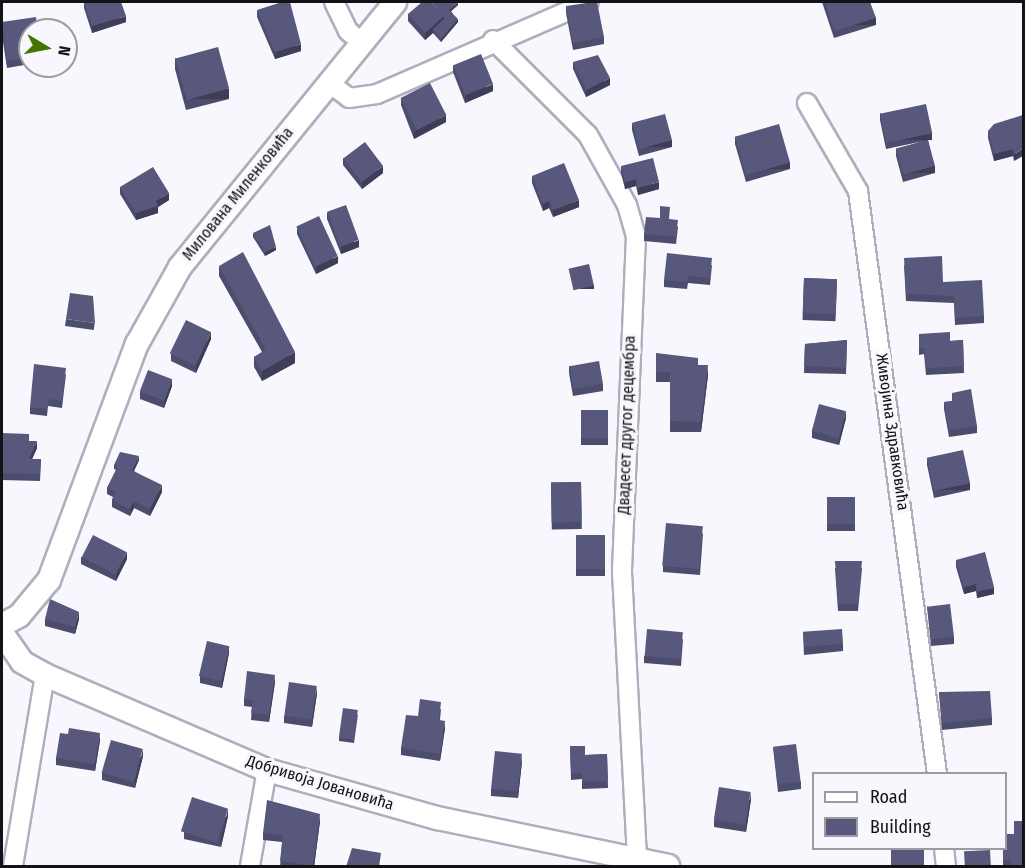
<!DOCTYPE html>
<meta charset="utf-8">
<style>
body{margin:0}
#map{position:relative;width:1025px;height:868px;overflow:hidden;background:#f7f7fd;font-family:"Fira Sans Condensed",sans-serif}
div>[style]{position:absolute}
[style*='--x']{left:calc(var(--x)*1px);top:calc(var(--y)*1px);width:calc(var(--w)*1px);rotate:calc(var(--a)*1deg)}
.roads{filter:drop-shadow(2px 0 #aeafbc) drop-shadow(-2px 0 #aeafbc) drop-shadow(0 2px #aeafbc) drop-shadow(0 -2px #aeafbc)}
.minor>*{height:18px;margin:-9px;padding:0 9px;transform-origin:9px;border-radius:9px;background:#fff}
.tertiary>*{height:22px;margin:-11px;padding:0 11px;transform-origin:11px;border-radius:11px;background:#fff}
.wall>*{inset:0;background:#4c4c6c;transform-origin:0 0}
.shaded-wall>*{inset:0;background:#3e3e58;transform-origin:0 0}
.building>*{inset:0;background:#58587d;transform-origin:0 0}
span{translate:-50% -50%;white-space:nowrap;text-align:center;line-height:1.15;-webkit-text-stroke:6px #f7f7fd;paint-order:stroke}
.street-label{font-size:16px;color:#121217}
.frame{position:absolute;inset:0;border:3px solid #121217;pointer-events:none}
.legend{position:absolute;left:812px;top:772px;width:195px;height:78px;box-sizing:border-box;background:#f7f7fd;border:2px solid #9b9ba1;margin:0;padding:8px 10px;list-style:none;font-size:18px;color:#121217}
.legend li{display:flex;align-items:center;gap:12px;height:30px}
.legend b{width:30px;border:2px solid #9b9ba1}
.north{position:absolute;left:18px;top:18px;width:60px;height:60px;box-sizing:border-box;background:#f7f7fd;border:2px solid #9b9ba1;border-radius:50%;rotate:100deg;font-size:16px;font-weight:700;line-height:24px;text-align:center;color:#121217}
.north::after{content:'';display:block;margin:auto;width:21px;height:27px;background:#427601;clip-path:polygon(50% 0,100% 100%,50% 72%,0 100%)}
</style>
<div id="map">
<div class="roads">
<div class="minor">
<div style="--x:334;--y:2;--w:32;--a:64"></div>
<div style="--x:348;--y:31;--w:17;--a:40"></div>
<div style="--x:493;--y:40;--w:134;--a:45"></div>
<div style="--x:588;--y:135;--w:80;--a:60.9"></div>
<div style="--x:627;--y:205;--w:32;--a:74"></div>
<div style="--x:636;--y:236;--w:336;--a:92.4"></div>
<div style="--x:622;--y:572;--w:288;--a:87"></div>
<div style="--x:328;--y:82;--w:26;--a:37"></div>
<div style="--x:349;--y:98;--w:28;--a:-8"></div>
<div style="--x:377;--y:94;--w:231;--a:-23.5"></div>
<div style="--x:807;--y:103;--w:102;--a:59.9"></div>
<div style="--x:858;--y:191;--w:588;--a:82.28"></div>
<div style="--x:944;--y:848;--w:18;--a:84"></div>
<div style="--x:13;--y:866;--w:194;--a:-80.5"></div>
<div style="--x:250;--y:866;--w:97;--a:-80"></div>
</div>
<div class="tertiary">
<div style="--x:2;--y:625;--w:19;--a:-28"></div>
<div style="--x:19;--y:616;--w:47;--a:-50.2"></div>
<div style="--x:49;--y:580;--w:252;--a:-69.6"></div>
<div style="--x:137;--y:344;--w:88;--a:-60.8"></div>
<div style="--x:180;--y:267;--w:341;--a:-50.9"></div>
<div style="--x:2;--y:633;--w:35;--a:55"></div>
<div style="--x:22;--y:662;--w:26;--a:29"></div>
<div style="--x:45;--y:675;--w:241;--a:23.2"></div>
<div style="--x:267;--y:770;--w:177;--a:15.8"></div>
<div style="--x:437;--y:818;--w:236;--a:11.7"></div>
</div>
</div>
<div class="wall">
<div style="clip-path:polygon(84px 2px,126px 22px,92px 33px,84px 8px)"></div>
<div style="clip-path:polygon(822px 2px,870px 2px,876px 25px,834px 38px)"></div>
<div style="clip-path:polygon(458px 5px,451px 11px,458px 22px,441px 42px,433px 33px,425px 40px,408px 21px,408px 14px)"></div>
<div style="clip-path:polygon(566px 6px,604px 37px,604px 44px,573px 50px,566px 13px)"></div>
<div style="clip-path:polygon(257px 10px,301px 51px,275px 59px,257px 17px)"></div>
<div style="clip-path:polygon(2px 22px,30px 30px,30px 64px,7px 68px,2px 35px)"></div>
<div style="clip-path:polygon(175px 58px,229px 99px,186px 110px,175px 69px)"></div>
<div style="clip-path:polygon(573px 62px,610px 85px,586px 97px,573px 69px)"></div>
<div style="clip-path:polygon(453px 65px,493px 91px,465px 103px,453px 72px)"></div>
<div style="clip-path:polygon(401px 98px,446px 122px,414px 139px,401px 105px)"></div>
<div style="clip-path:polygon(880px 113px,932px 140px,928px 140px,935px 173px,903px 182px,896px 156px,896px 149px,924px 141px,886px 149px,880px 120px)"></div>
<div style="clip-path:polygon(1023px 115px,1014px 161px,1013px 156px,994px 161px,988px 138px,988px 131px)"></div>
<div style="clip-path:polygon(632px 123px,672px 147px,639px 156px,632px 130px)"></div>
<div style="clip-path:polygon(735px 137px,790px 169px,746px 182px,735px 144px)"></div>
<div style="clip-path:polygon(343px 158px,383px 173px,362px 189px,343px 165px)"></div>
<div style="clip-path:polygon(621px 166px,659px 189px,638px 195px,636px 186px,625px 189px,621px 173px)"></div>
<div style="clip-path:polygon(532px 176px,579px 207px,553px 217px,549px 208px,543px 211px,532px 183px)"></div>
<div style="clip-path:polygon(120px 187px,169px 200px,158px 207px,158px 213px,136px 220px,120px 194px)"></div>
<div style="clip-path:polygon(327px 212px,359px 247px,341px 254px,327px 219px)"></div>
<div style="clip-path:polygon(670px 219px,678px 227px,676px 244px,644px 241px,644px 234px)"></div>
<div style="clip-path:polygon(297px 227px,338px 263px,316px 274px,297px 234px)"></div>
<div style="clip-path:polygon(253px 233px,276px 250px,265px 256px,253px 237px)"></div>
<div style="clip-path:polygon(712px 265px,710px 285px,688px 283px,687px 289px,664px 287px,664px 280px)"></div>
<div style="clip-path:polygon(904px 265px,943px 282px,984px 316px,984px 323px,955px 325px,954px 303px,906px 301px)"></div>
<div style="clip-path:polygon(219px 266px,295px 363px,262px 381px,254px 367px,254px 357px,262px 352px,219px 276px)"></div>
<div style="left:804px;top:278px;width:33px;height:42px;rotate:2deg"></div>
<div style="left:66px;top:319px;width:29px;height:7px;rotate:8deg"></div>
<div style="clip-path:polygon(919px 334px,950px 341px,963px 340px,964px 373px,926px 375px,924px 354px,919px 355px)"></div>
<div style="clip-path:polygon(211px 339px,196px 373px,171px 361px,171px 354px)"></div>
<div style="clip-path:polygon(847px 340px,846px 374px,804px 373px,805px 344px)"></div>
<div style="clip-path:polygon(656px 353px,708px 375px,701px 432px,670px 432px,670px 382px,656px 382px)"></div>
<div style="clip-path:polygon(569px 366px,603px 384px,603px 391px,573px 396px,569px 373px)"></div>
<div style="clip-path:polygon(66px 374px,62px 408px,48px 406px,47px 416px,30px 414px,30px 407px)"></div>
<div style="clip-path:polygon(172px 386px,164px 408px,140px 399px,140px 392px)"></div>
<div style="clip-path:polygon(952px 393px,977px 426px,977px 433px,949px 437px,944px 409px,944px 402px,952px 401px)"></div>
<div style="left:581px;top:410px;width:27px;height:35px"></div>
<div style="clip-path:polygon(846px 418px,839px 445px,812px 438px,812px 431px)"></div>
<div style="clip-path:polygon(2px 433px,29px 441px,37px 448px,32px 459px,41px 459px,40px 481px,2px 480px)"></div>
<div style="clip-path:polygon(927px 458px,970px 490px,934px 498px,927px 465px)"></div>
<div style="clip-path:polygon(139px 460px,134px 471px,162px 492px,150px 516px,134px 508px,130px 516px,112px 507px,112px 500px,113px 497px,107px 494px,107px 488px,116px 470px,114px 469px,114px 465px)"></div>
<div style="left:581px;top:482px;width:47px;height:30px;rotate:89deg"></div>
<div style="left:827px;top:497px;width:28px;height:34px"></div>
<div style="clip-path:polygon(703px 533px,700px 575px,663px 572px,663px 566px)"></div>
<div style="left:576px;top:535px;width:29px;height:41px"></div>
<div style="clip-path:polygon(81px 557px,127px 559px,116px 581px,81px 564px)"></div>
<div style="clip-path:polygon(956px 560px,994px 594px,977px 598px,976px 591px,964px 594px,956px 567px)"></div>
<div style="clip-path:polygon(835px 568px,862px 568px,858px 611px,838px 611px)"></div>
<div style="clip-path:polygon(927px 606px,954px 637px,954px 644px,931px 646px)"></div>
<div style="clip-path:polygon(45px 619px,79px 619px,75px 634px,45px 626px)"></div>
<div style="clip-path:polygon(803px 632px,843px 644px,843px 651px,804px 655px)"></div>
<div style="clip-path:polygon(683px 639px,681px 666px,644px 663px,644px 656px)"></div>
<div style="clip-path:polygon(229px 653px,222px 688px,200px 683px,200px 676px)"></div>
<div style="clip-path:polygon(275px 682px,269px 722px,251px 720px,252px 707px,244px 706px,244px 699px)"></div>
<div style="clip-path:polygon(939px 692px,992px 718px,992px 725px,942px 730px)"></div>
<div style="clip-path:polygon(317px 693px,312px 727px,284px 723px,284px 716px)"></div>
<div style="clip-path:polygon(441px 709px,440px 720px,445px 728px,440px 761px,401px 755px,401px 748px,418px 716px)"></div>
<div style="clip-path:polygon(358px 714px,354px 743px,339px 741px,339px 738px)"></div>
<div style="clip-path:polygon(68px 734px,100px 740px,95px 771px,56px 765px,56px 758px)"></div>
<div style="clip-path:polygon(570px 746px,585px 755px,607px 754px,608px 788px,582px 789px,582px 779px,571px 780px)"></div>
<div style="clip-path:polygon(773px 747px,801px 782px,801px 789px,778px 792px)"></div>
<div style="clip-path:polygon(143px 756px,135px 788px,102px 780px,102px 773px)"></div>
<div style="clip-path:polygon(522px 761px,518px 798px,491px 796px,491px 789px)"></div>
<div style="clip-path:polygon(751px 799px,746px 832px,714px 827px,714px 820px)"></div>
<div style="clip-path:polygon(228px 816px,221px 847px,184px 839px,184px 832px)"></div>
<div style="clip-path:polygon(320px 821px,314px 867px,280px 867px,282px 842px,263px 840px,263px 833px)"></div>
<div style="clip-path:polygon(1003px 849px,1023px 867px,1003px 867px)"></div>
</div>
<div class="shaded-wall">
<div style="clip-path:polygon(458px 2px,458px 5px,449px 13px,449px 10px)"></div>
<div style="clip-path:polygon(126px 16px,126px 22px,92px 33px,92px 26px)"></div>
<div style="clip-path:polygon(444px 16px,444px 23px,433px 29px,433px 33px,425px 40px,425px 33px)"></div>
<div style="left:876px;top:18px;width:7px;height:44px;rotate:90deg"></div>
<div style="clip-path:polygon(458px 19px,458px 22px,441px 42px,441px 39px)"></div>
<div style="clip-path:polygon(301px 44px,301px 51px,275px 59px,275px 52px)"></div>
<div style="clip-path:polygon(610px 78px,610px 85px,586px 97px,586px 90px)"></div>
<div style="clip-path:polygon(493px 84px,493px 91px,465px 103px,465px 96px)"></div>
<div style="left:229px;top:89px;width:10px;height:44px;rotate:90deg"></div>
<div style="clip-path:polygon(446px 115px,446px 122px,414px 139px,414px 132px)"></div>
<div style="left:932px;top:133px;width:7px;height:47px;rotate:90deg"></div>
<div style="left:672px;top:140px;width:7px;height:34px;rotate:90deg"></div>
<div style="clip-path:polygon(1013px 149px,1013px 156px,994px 161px,994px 154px)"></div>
<div style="clip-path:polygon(1023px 149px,1023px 156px,1014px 161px,1014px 154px)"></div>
<div style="left:790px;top:162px;width:7px;height:46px;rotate:90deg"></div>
<div style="clip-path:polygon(383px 166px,383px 173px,362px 189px,362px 182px)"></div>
<div style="left:935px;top:166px;width:7px;height:33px;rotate:90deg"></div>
<div style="clip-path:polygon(636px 179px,636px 186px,625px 189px,625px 182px)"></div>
<div style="clip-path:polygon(659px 182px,659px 189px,638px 195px,638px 188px)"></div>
<div style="clip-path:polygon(169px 193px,169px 200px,158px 207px,158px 213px,136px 220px,136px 213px)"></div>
<div style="clip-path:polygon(579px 200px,579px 207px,553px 217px,553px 210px)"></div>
<div style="clip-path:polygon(549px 201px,549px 208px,543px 211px,543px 204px)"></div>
<div style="clip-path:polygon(359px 240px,359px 247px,341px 254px,341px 247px)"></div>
<div style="clip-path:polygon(276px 247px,276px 250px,265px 256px,265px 252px)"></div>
<div style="clip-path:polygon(338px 256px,338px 263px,316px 274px,316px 267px)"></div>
<div style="left:594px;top:285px;width:4px;height:21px;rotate:90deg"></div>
<div style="clip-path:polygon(211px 332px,211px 339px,196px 373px,196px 366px)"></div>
<div style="clip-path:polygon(295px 352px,295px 363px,262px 381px,262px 371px)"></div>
<div style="clip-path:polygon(708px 365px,708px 375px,701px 432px,701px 422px)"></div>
<div style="clip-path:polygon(172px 379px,172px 386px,164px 408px,164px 401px)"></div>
<div style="clip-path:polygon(846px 411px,846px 418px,839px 445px,839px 438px)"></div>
<div style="clip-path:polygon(37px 441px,37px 448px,29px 466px,29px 459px)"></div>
<div style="clip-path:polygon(139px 456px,139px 460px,131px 477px,131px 473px)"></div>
<div style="left:970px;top:483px;width:7px;height:37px;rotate:90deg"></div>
<div style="clip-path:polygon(162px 485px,162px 492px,150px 516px,150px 509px)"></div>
<div style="clip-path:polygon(134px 501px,134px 508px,130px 516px,130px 509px)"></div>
<div style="clip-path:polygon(127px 552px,127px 559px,116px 581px,116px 574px)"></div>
<div style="clip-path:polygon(976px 584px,976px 591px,964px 594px,964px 587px)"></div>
<div style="clip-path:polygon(994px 587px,994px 594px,977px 598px,977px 592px)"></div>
<div style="clip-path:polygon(79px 612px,79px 619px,75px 634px,75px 627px)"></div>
<div style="clip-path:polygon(229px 646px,229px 653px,222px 688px,222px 681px)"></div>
<div style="clip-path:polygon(275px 675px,275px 682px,269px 722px,269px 715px)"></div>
<div style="clip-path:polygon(317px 686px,317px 693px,312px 727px,312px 720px)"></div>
<div style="clip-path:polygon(445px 721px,445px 728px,440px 761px,440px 754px)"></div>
<div style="clip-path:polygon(100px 733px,100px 740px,95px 771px,95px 764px)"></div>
<div style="clip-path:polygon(143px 749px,143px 756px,135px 788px,135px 781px)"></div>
<div style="clip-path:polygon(522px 754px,522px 761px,518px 798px,518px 791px)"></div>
<div style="clip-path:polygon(751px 792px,751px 799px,746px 832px,746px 825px)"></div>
<div style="clip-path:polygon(228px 809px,228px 816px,221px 847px,221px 840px)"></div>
<div style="clip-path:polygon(320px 814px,320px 821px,314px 867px,313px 867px)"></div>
</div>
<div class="building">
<div style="clip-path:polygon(84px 2px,121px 2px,126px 16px,92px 26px)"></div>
<div style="clip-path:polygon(282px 2px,290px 2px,301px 44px,275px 52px,257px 10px)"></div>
<div style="clip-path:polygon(422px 2px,431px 2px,444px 16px,425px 33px,408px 14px)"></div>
<div style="clip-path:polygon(431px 2px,458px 2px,449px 10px,458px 19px,441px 39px,433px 29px,444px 19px,444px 16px)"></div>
<div style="clip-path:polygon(593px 2px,597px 2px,604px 37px,573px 43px,566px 6px)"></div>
<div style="clip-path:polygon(825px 2px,870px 2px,876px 18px,834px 31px)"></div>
<div style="clip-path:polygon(36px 17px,38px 30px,30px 30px,30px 57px,7px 61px,2px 22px)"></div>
<div style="left:218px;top:47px;width:43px;height:44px;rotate:75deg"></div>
<div style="left:481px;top:54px;width:32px;height:30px;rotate:68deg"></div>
<div style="clip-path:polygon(598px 55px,610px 78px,586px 90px,573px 62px)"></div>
<div style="left:430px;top:83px;width:36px;height:33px;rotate:63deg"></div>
<div style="left:926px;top:104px;width:30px;height:47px;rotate:78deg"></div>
<div style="left:665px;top:114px;width:27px;height:34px;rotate:75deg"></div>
<div style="clip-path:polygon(1023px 115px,1023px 149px,1014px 154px,1013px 149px,994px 154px,988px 131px,994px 124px)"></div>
<div style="left:779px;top:124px;width:40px;height:46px;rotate:74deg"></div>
<div style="left:928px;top:140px;width:27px;height:33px;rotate:75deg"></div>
<div style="left:365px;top:142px;width:30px;height:27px;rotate:53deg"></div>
<div style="clip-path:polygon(653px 158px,659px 182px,638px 188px,636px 179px,625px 182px,621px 166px)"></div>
<div style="clip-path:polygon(564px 163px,579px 200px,553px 210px,549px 201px,543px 204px,532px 176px)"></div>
<div style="clip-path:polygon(153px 167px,169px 193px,156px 201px,158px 206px,136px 213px,120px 187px)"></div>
<div style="left:346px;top:205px;width:37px;height:20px;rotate:70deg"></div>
<div style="clip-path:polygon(660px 206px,670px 207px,669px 219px,678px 220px,676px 237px,644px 234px,646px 217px,660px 218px)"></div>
<div style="left:319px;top:216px;width:44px;height:25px;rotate:65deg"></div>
<div style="clip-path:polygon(270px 225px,276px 247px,265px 252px,253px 233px)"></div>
<div style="clip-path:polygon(243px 252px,295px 352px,262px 371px,254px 357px,266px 350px,219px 266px)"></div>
<div style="clip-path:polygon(667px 253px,712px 258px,710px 278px,688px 276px,687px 282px,664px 280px)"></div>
<div style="clip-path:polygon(942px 256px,943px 282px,982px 280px,984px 316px,955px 318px,954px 296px,906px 294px,904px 258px)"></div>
<div style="left:589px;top:264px;width:22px;height:21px;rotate:77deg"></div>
<div style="left:804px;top:278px;width:33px;height:35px;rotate:2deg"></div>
<div style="clip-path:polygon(70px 293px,93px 296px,95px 323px,66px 319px)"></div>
<div style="left:186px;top:320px;width:28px;height:37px;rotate:26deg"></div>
<div style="clip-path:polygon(950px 332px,950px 341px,963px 340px,964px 366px,926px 368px,924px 348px,919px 348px,919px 334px)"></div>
<div style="clip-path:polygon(847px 340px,846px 368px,804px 366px,805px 344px)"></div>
<div style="clip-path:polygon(656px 353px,698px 358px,698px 365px,708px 365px,701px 422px,670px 421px,670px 372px,656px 372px)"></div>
<div style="left:599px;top:361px;width:23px;height:30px;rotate:80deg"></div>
<div style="clip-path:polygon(34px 364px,66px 368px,62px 401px,48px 399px,47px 409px,30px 407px)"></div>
<div style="left:148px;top:370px;width:26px;height:23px;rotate:21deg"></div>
<div style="clip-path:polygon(971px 389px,977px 426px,949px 430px,944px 402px,953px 401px,952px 393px)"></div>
<div style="left:819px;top:404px;width:28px;height:28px;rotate:15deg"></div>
<div style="left:581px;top:410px;width:27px;height:28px"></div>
<div style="clip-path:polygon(2px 433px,29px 434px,29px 441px,37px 441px,29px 459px,41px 459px,40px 474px,2px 473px)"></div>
<div style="left:963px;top:450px;width:34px;height:37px;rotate:78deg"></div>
<div style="clip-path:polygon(120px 452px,139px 456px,132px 471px,119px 464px,118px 467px,114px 465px)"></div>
<div style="clip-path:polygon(119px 464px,162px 485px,150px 509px,134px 501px,130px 509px,112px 500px,116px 492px,107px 488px)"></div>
<div style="left:581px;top:482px;width:40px;height:30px;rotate:89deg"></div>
<div style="left:827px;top:497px;width:28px;height:27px"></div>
<div style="left:666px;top:523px;width:37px;height:43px;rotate:5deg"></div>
<div style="left:93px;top:535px;width:38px;height:25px;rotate:27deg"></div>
<div style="left:576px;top:535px;width:29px;height:34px"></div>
<div style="clip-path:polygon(985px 552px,994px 587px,977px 592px,976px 584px,964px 587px,956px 560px)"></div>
<div style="clip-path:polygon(835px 561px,862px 561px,858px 604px,838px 604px)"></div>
<div style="clip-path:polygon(50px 599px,79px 612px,75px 627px,45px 619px)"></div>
<div style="left:950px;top:604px;width:33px;height:23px;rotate:83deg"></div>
<div style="left:647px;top:629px;width:36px;height:27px;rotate:5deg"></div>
<div style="left:842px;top:629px;width:15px;height:39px;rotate:86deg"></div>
<div style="left:207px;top:641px;width:23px;height:36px;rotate:13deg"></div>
<div style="clip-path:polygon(247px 671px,275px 675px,269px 715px,251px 713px,253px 700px,244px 699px)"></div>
<div style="left:289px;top:682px;width:28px;height:34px;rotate:8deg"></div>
<div style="clip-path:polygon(990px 691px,992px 718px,942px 723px,939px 692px)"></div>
<div style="clip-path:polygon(420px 699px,441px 702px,439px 720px,445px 721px,440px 754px,401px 748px,406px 715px,418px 716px)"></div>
<div style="left:343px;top:708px;width:15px;height:30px;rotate:8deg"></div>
<div style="clip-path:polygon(69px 728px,100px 733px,95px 764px,56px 758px,60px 733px,68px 734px)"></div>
<div style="left:111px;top:740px;width:33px;height:34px;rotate:16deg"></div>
<div style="left:796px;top:744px;width:38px;height:23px;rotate:83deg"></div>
<div style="clip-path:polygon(570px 746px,585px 746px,585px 755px,607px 754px,608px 781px,582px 782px,582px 773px,571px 773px)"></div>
<div style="left:495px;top:751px;width:27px;height:38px;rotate:6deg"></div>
<div style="left:719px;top:787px;width:32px;height:33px;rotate:9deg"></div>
<div style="left:192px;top:797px;width:38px;height:36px;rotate:18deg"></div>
<div style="clip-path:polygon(267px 800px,320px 814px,313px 866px,280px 861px,283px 835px,263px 833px)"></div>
<div style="clip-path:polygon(1014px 821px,1023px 821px,1023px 867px,1011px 867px,1011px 860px,1003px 860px,1003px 849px,1005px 849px,1005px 834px,1014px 834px)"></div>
<div style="clip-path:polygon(352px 848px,381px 853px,379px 867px,346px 867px)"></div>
<div style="left:891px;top:849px;width:33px;height:18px"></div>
<div style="left:990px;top:850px;width:17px;height:26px;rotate:87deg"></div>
</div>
<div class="street-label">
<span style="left:238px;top:194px;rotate:-51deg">Милована Миленковића</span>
<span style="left:627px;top:425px;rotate:-88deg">Двадесет другог децембра</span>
<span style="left:892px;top:432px;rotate:82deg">Живојина Здравковића</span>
<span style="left:320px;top:783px;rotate:17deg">Добривоја Јовановића</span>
</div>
<div class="frame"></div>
<ul class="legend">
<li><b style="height:8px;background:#fff"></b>Road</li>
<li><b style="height:16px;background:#58587d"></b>Building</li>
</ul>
<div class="north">N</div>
</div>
